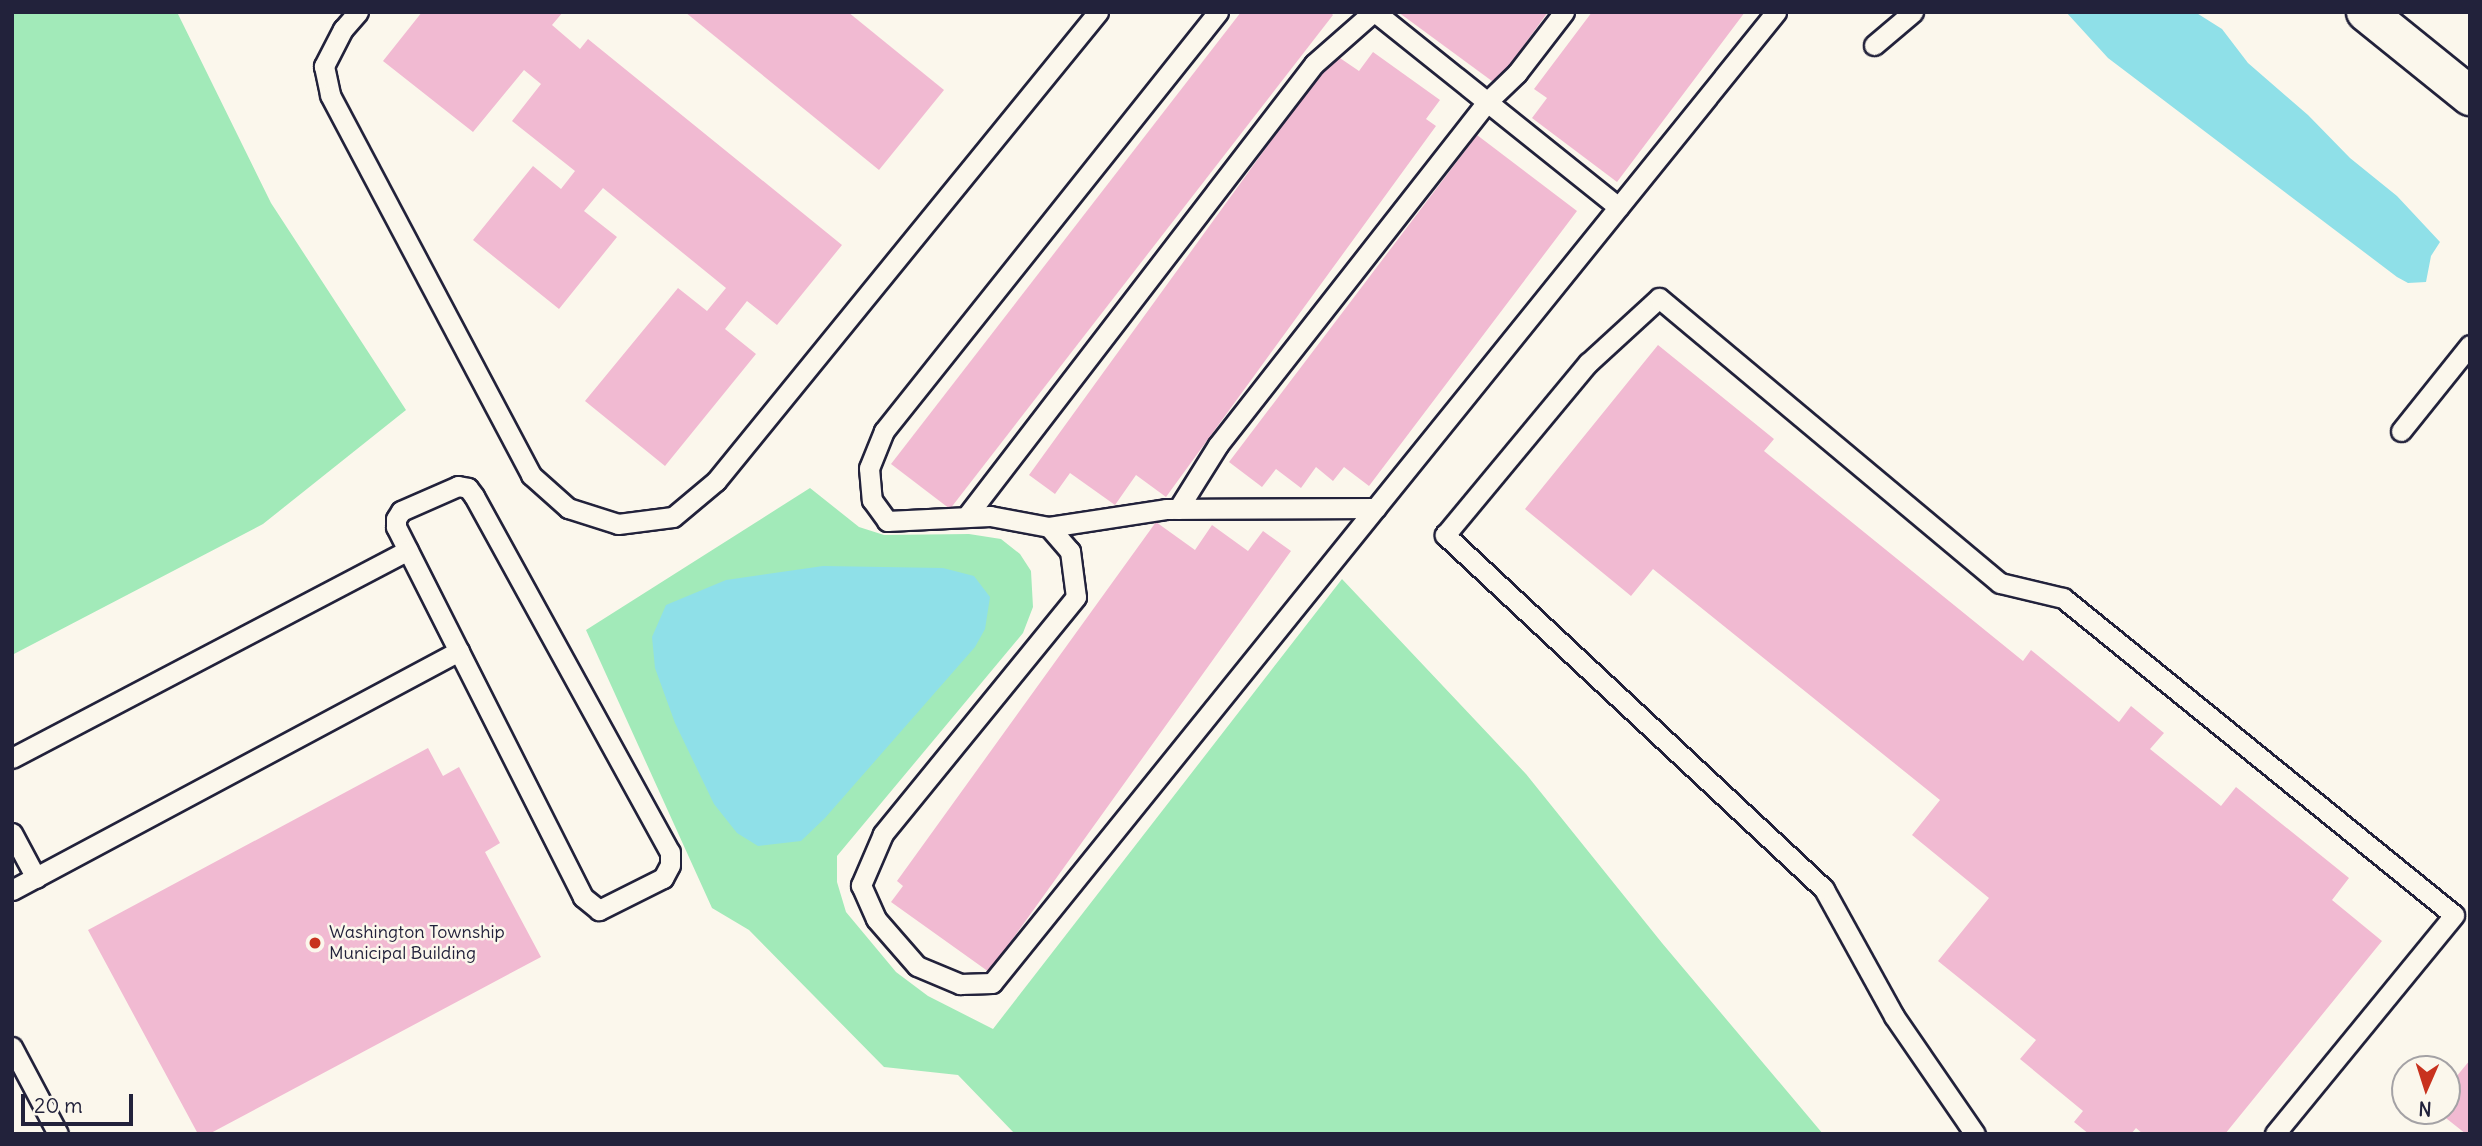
<!DOCTYPE html>
<style>
body{margin:0}
#map{position:relative;width:2482px;height:1146px;overflow:hidden;background:#fbf7ec;font-family:Delius,sans-serif}
div>[style]{position:absolute}
[style*='--x']{left:calc(var(--x)*1px);top:calc(var(--y)*1px);width:calc(var(--w)*1px);rotate:calc(var(--a)*1deg)}
.green>*{inset:0;background:#a2eab9}
.water>*{inset:0;background:#8fe0e8}
.building>*{inset:0;background:#f1bad2}
.roads{filter:drop-shadow(2px 0 #22223b) drop-shadow(-2px 0 #22223b) drop-shadow(0 2px #22223b) drop-shadow(0 -2px #22223b)}
.service>*{height:19px;margin:-9.5px;padding:0 9.5px;transform-origin:9.5px;border-radius:9.5px;background:#fbf7ec}
.secondary>*{height:38px;margin:-19px;padding:0 19px;transform-origin:19px;border-radius:19px;background:#fbf7ec}
.dots>*{width:19px;height:19px;translate:-50% -50%;box-sizing:border-box;border:4px solid #fbf7ec;border-radius:50%}
span{translate:-50% -50%;white-space:nowrap;text-align:center;line-height:1.15;-webkit-text-stroke:5px #fbf7ec;paint-order:stroke}
.poi-label{font-size:18px;color:#22223b}
.left{translate:0 -50%;text-align:left}
.frame{position:absolute;inset:0;border:14px solid #22223b;pointer-events:none}
.north{position:absolute;left:2391px;top:1055px;width:70px;height:70px;box-sizing:border-box;background:#fbf7ec;border:2px solid #a4a2a5;border-radius:50%;rotate:183deg;font-size:19px;font-weight:700;line-height:28px;text-align:center;color:#22223b}
.north::after{content:'';display:block;margin:auto;width:24px;height:32px;background:#c8321e;clip-path:polygon(50% 0,100% 100%,50% 72%,0 100%)}
.scale{position:absolute;left:21px;top:1094px;width:112px;height:32px;box-sizing:border-box;border:4px solid #22223b;border-top:0;padding-left:9px;font-size:21px;line-height:24px;white-space:nowrap;color:#22223b;-webkit-text-stroke:5px #fbf7ec;paint-order:stroke}
</style>
<div id="map">
<div class="green">
<div style="clip-path:polygon(12px 12px,177px 12px,271px 203px,406px 410px,263px 524px,12px 655px)"></div>
<div style="clip-path:polygon(810px 488px,859px 527px,884px 535px,969px 534px,1001px 539px,1020px 554px,1031px 571px,1033px 607px,1023px 633px,837px 856px,837px 882px,846px 912px,896px 972px,928px 996px,993px 1029px,1342px 579px,1526px 774px,1662px 943px,1823px 1134px,1015px 1134px,958px 1075px,884px 1067px,749px 930px,712px 908px,586px 630px)"></div>
</div>
<div class="water">
<div style="clip-path:polygon(2066px 12px,2195px 12px,2222px 29px,2248px 63px,2308px 115px,2350px 158px,2397px 196px,2440px 242px,2431px 256px,2426px 282px,2408px 283px,2397px 277px,2108px 58px)"></div>
<div style="clip-path:polygon(823px 566px,943px 568px,974px 576px,990px 597px,985px 629px,975px 647px,825px 818px,801px 841px,758px 846px,737px 833px,714px 804px,675px 723px,655px 668px,652px 637px,666px 605px,726px 580px)"></div>
</div>
<div class="building">
<div style="clip-path:polygon(422px 12px,563px 12px,552px 25px,580px 49px,588px 39px,842px 245px,777px 325px,747px 301px,725px 329px,756px 354px,665px 466px,585px 401px,678px 288px,707px 311px,726px 288px,603px 188px,584px 211px,617px 237px,559px 309px,473px 240px,533px 166px,561px 189px,575px 171px,512px 121px,541px 84px,524px 70px,473px 132px,383px 61px)"></div>
<div style="clip-path:polygon(685px 12px,848px 12px,944px 90px,879px 170px)"></div>
<div style="clip-path:polygon(1241px 12px,1330px 12px,1333px 15px,950px 509px,891px 464px)"></div>
<div style="clip-path:polygon(1398px 12px,1548px 12px,1496px 84px)"></div>
<div style="clip-path:polygon(1592px 12px,1745px 12px,1617px 182px,1532px 118px,1547px 98px,1534px 89px)"></div>
<div style="clip-path:polygon(1373px 52px,1440px 100px,1426px 119px,1436px 126px,1166px 497px,1136px 475px,1115px 505px,1070px 473px,1055px 494px,1029px 475px,1334px 54px,1359px 71px)"></div>
<div style="clip-path:polygon(1477px 135px,1577px 211px,1369px 486px,1344px 467px,1333px 481px,1316px 467px,1301px 488px,1276px 469px,1262px 487px,1229px 462px)"></div>
<div style="clip-path:polygon(1658px 345px,1774px 439px,1764px 451px,2023px 661px,2031px 650px,2119px 722px,2131px 706px,2164px 733px,2150px 749px,2221px 806px,2236px 787px,2349px 878px,2332px 900px,2382px 941px,2225px 1134px,2143px 1134px,2136px 1128px,2131px 1134px,2089px 1134px,2074px 1122px,2083px 1111px,2020px 1059px,2036px 1040px,1938px 961px,1989px 898px,1912px 835px,1940px 800px,1653px 569px,1631px 596px,1525px 509px)"></div>
<div style="clip-path:polygon(1156px 522px,1195px 550px,1212px 525px,1248px 551px,1263px 531px,1291px 551px,989px 972px,891px 902px,903px 886px,897px 881px)"></div>
<div style="clip-path:polygon(428px 748px,443px 776px,459px 767px,500px 843px,485px 852px,541px 957px,209px 1134px,198px 1134px,88px 930px)"></div>
<div style="clip-path:polygon(2470px 1060px,2470px 1134px,2466px 1134px,2437px 1111px,2447px 1111px,2447px 1088px)"></div>
</div>
<div class="roads">
<div class="service">
<div style="--x:358;--y:12;--w:23;--a:131"></div>
<div style="--x:343;--y:29;--w:42;--a:117.2"></div>
<div style="--x:324;--y:66;--w:30;--a:78"></div>
<div style="--x:330;--y:95;--w:430;--a:62.1"></div>
<div style="--x:531;--y:475;--w:50;--a:41.7"></div>
<div style="--x:568;--y:508;--w:52;--a:17.7"></div>
<div style="--x:618;--y:524;--w:55;--a:-7.3"></div>
<div style="--x:673;--y:517;--w:56;--a:-39.9"></div>
<div style="--x:716;--y:481;--w:605;--a:-50.84"></div>
<div style="--x:1218;--y:12;--w:536;--a:128.56"></div>
<div style="--x:884;--y:431;--w:40;--a:112"></div>
<div style="--x:869;--y:468;--w:32;--a:85"></div>
<div style="--x:872;--y:500;--w:26;--a:54"></div>
<div style="--x:887;--y:521;--w:103;--a:-2.8"></div>
<div style="--x:990;--y:516;--w:60;--a:10.6"></div>
<div style="--x:1049;--y:527;--w:32;--a:49"></div>
<div style="--x:1070;--y:551;--w:46;--a:82.6"></div>
<div style="--x:1076;--y:597;--w:306;--a:129.2"></div>
<div style="--x:883;--y:834;--w:56;--a:113.3"></div>
<div style="--x:861;--y:885;--w:37;--a:66"></div>
<div style="--x:876;--y:919;--w:62;--a:48.9"></div>
<div style="--x:917;--y:966;--w:47;--a:22.7"></div>
<div style="--x:960;--y:984;--w:32;--a:-2"></div>
<div style="--x:992;--y:983;--w:1248;--a:-51.08"></div>
<div style="--x:1375;--y:12;--w:312;--a:38.7"></div>
<div style="--x:1874;--y:45;--w:51;--a:-40.2"></div>
<div style="--x:2401;--y:431;--w:110;--a:-51.3"></div>
<div style="--x:458;--y:486;--w:10;--a:11"></div>
<div style="--x:468;--y:488;--w:10;--a:53"></div>
<div style="--x:474;--y:496;--w:406;--a:61.2"></div>
<div style="--x:670;--y:852;--w:13;--a:90"></div>
<div style="--x:670;--y:865;--w:15;--a:118"></div>
<div style="--x:663;--y:878;--w:72;--a:153.4"></div>
<div style="--x:599;--y:910;--w:21;--a:-141"></div>
<div style="--x:583;--y:897;--w:415;--a:-116.8"></div>
<div style="--x:396;--y:527;--w:8;--a:-90"></div>
<div style="--x:396;--y:519;--w:9;--a:-58"></div>
<div style="--x:401;--y:511;--w:62;--a:-23.7"></div>
<div style="--x:1178;--y:509;--w:75;--a:-58"></div>
<div style="--x:1218;--y:445;--w:436;--a:-51.9"></div>
<div style="--x:1487;--y:102;--w:42;--a:-44"></div>
<div style="--x:1517;--y:73;--w:77;--a:-52.4"></div>
<div style="--x:966;--y:517;--w:571;--a:-52.47"></div>
<div style="--x:1314;--y:64;--w:79;--a:-41.4"></div>
<div style="--x:1049;--y:527;--w:118;--a:-8.7"></div>
<div style="--x:1166;--y:509;--w:210;--a:-0.3"></div>
<div style="--x:12;--y:758;--w:447;--a:-27.7"></div>
<div style="--x:12;--y:833;--w:51;--a:61.9"></div>
<div style="--x:12;--y:890;--w:507;--a:-28.13"></div>
<div style="--x:12;--y:1047;--w:98;--a:62.1"></div>
<div style="--x:1975;--y:1134;--w:143;--a:-124.5"></div>
<div style="--x:1894;--y:1016;--w:145;--a:-118.9"></div>
<div style="--x:1824;--y:889;--w:519;--a:-136.95"></div>
<div style="--x:1445;--y:535;--w:224;--a:-50.3"></div>
<div style="--x:1588;--y:363;--w:96;--a:-42.5"></div>
<div style="--x:1659;--y:298;--w:444;--a:39.9"></div>
<div style="--x:2000;--y:583;--w:65;--a:13.4"></div>
<div style="--x:2063;--y:598;--w:503;--a:39.03"></div>
<div style="--x:2454;--y:915;--w:283;--a:129.3"></div>
</div>
<div class="secondary">
<div style="--x:2366;--y:12;--w:134;--a:38.9"></div>
</div>
</div>
<div class="dots">
<div style="left:315px;top:943px;background:#c8321e"></div>
</div>
<div class="poi-label">
<span class="left" style="left:329px;top:943px">Washington Township<br>Municipal Building</span>
</div>
<div class="frame"></div>
<div class="north">N</div>
<div class="scale">20 m</div>
</div>
